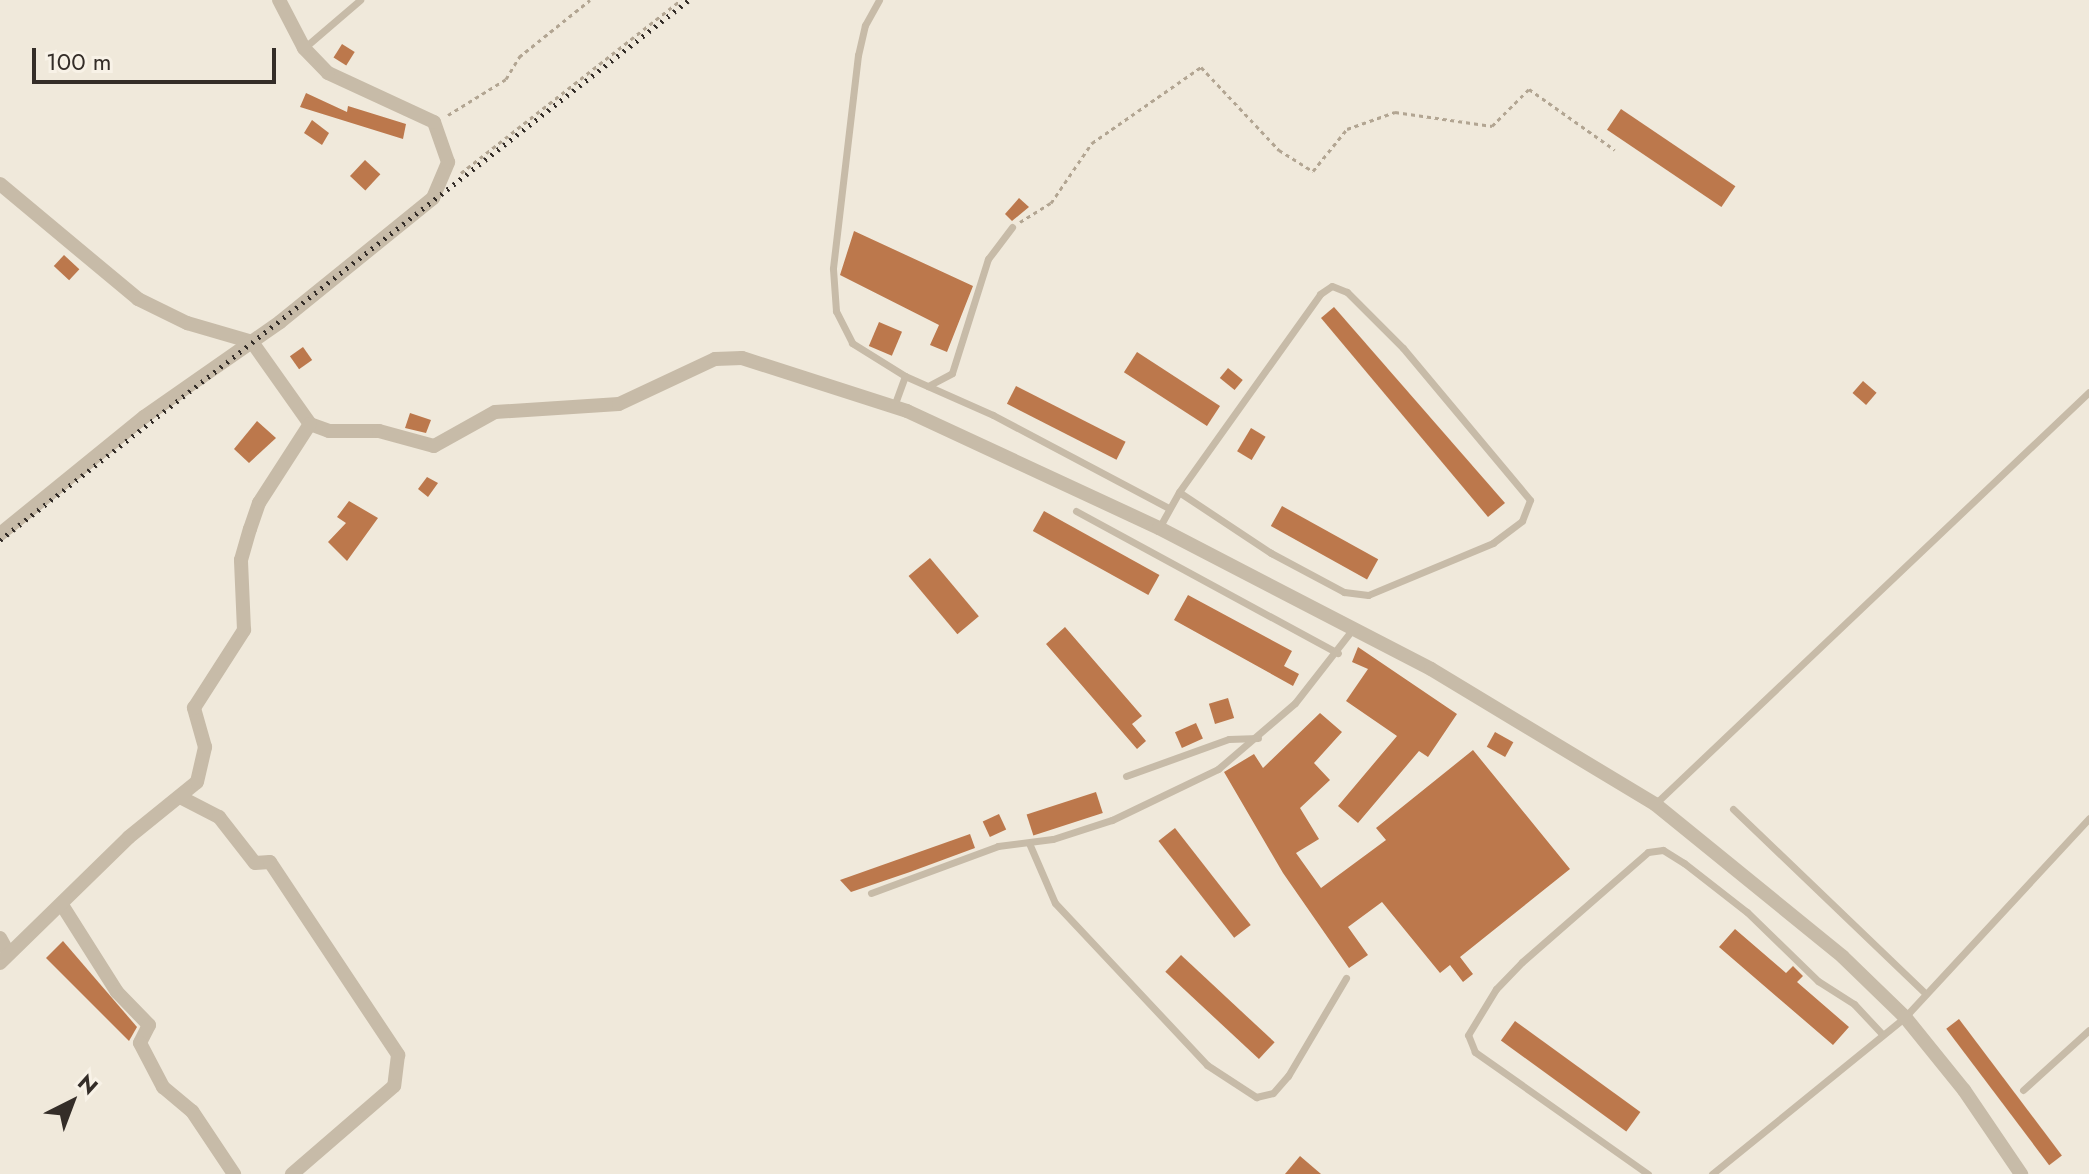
<!DOCTYPE html>
<style>
body{margin:0}
#map{position:relative;width:2089px;height:1174px;overflow:hidden;background:#f0e9db;font-family:Jost,sans-serif}
div>[style]{position:absolute}
[style*='--x']{left:calc(var(--x)*1px);top:calc(var(--y)*1px);width:calc(var(--w)*1px);rotate:calc(var(--a)*1deg)}
.building>*{inset:0;background:#bc784c;transform-origin:0 0}
.path>*{height:3px;margin-top:-1.5px;transform-origin:0;background:repeating-linear-gradient(90deg,#b2a592 0 4px,transparent 0 8px)}
.lane>*{height:7px;margin:-3.5px;padding:0 3.5px;transform-origin:3.5px;border-radius:3.5px;background:#c7bba8}
.street>*{height:14px;margin:-7px;padding:0 7px;transform-origin:7px;border-radius:7px;background:#c7bba8}
.rail>*{height:5px;margin-top:-2.5px;transform-origin:0;background:repeating-linear-gradient(90deg,#342d28 0 2px,transparent 0 8px)}
span{translate:-50% -50%;white-space:nowrap;text-align:center;line-height:1.15;-webkit-text-stroke:8px #f8f2e7;paint-order:stroke}
.north{position:absolute;left:32px;top:1062px;width:80px;height:80px;-webkit-text-stroke:6px #f8f2e7;paint-order:stroke;rotate:42deg;font-size:22px;font-weight:700;line-height:32px;text-align:center;color:#342d28}
.north::after{content:'';display:block;margin:auto;width:28px;height:36px;background:#342d28;clip-path:polygon(50% 0,100% 100%,50% 72%,0 100%)}
.scale{position:absolute;left:32px;top:48px;width:244px;height:36px;box-sizing:border-box;border:4px solid #342d28;border-top:0;padding-left:10px;font-size:24px;line-height:28px;white-space:nowrap;color:#342d28;-webkit-text-stroke:6px #f8f2e7;paint-order:stroke}
</style>
<div id="map">
<div class="building">
<div style="left:342px;top:44px;width:15px;height:16px;rotate:32deg"></div>
<div style="clip-path:polygon(306px 93px,347px 112px,348px 106px,406px 124px,403px 139px,300px 107px)"></div>
<div style="left:1621px;top:109px;width:138px;height:25px;rotate:34deg"></div>
<div style="clip-path:polygon(312px 120px,329px 133px,322px 145px,304px 133px)"></div>
<div style="left:365px;top:160px;width:21px;height:22px;rotate:43deg"></div>
<div style="clip-path:polygon(1019px 198px,1029px 207px,1012px 221px,1005px 214px)"></div>
<div style="clip-path:polygon(854px 231px,973px 286px,947px 352px,930px 345px,939px 325px,840px 275px)"></div>
<div style="left:64px;top:255px;width:21px;height:15px;rotate:43deg"></div>
<div style="clip-path:polygon(1334px 307px,1505px 503px,1488px 517px,1321px 318px)"></div>
<div style="left:879px;top:322px;width:25px;height:26px;rotate:23deg"></div>
<div style="left:303px;top:347px;width:16px;height:16px;rotate:55deg"></div>
<div style="left:1137px;top:352px;width:99px;height:24px;rotate:33deg"></div>
<div style="left:1228px;top:368px;width:19px;height:13px;rotate:39deg"></div>
<div style="left:1863px;top:381px;width:18px;height:16px;rotate:41deg"></div>
<div style="left:1016px;top:386px;width:123px;height:20px;rotate:27deg"></div>
<div style="clip-path:polygon(410px 413px,431px 420px,426px 433px,405px 428px)"></div>
<div style="clip-path:polygon(257px 421px,276px 438px,249px 463px,234px 449px)"></div>
<div style="left:1251px;top:428px;width:17px;height:27px;rotate:31deg"></div>
<div style="clip-path:polygon(427px 477px,438px 483px,428px 497px,418px 489px)"></div>
<div style="clip-path:polygon(349px 501px,378px 518px,347px 561px,328px 542px,346px 523px,337px 517px)"></div>
<div style="left:1282px;top:506px;width:110px;height:23px;rotate:29deg"></div>
<div style="left:1044px;top:511px;width:132px;height:23px;rotate:29deg"></div>
<div style="left:930px;top:558px;width:76px;height:28px;rotate:50deg"></div>
<div style="clip-path:polygon(1188px 595px,1292px 651px,1284px 666px,1299px 674px,1293px 686px,1174px 620px)"></div>
<div style="clip-path:polygon(1065px 627px,1142px 716px,1132px 724px,1146px 741px,1137px 749px,1046px 644px)"></div>
<div style="clip-path:polygon(1358px 647px,1457px 714px,1428px 757px,1419px 751px,1358px 823px,1338px 806px,1397px 736px,1346px 701px,1368px 669px,1352px 662px)"></div>
<div style="left:1228px;top:698px;width:21px;height:20px;rotate:73deg"></div>
<div style="clip-path:polygon(1320px 713px,1342px 732px,1314px 763px,1330px 780px,1300px 808px,1319px 839px,1296px 853px,1321px 888px,1386px 840px,1376px 828px,1473px 750px,1570px 869px,1460px 957px,1473px 974px,1463px 982px,1450px 965px,1440px 973px,1382px 902px,1348px 927px,1368px 955px,1349px 968px,1283px 873px,1224px 772px,1254px 754px,1263px 768px)"></div>
<div style="left:1196px;top:723px;width:17px;height:23px;rotate:66deg"></div>
<div style="left:1495px;top:732px;width:21px;height:17px;rotate:29deg"></div>
<div style="left:1096px;top:792px;width:22px;height:73px;rotate:72deg"></div>
<div style="left:999px;top:814px;width:17px;height:18px;rotate:65deg"></div>
<div style="left:1175px;top:828px;width:123px;height:21px;rotate:52deg"></div>
<div style="clip-path:polygon(970px 834px,975px 848px,910px 872px,851px 892px,840px 880px)"></div>
<div style="clip-path:polygon(1735px 929px,1786px 973px,1793px 966px,1803px 976px,1797px 982px,1849px 1027px,1833px 1045px,1719px 947px)"></div>
<div style="clip-path:polygon(63px 941px,137px 1027px,129px 1041px,46px 958px)"></div>
<div style="left:1181px;top:955px;width:128px;height:23px;rotate:43deg"></div>
<div style="left:1959px;top:1019px;width:171px;height:16px;rotate:53deg"></div>
<div style="left:1515px;top:1021px;width:155px;height:24px;rotate:36deg"></div>
<div style="clip-path:polygon(1300px 1156px,1321px 1174px,1285px 1174px)"></div>
</div>
<div class="path">
<div style="--x:448;--y:115;--w:68;--a:-31.8"></div>
<div style="--x:506;--y:79;--w:26;--a:-59"></div>
<div style="--x:519;--y:57;--w:91;--a:-38.8"></div>
<div style="--x:461;--y:173;--w:280;--a:-38.2"></div>
<div style="--x:1020;--y:222;--w:36;--a:-32"></div>
<div style="--x:1051;--y:203;--w:73;--a:-55.7"></div>
<div style="--x:1092;--y:143;--w:133;--a:-34.9"></div>
<div style="--x:1201;--y:67;--w:114;--a:46.8"></div>
<div style="--x:1279;--y:150;--w:40;--a:32"></div>
<div style="--x:1313;--y:171;--w:54;--a:-51"></div>
<div style="--x:1347;--y:129;--w:51;--a:-19.5"></div>
<div style="--x:1395;--y:112;--w:98;--a:8.2"></div>
<div style="--x:1492;--y:126;--w:52;--a:-45"></div>
<div style="--x:1529;--y:89;--w:105;--a:35.3"></div>
</div>
<div class="lane">
<div style="--x:879;--y:0;--w:29;--a:119"></div>
<div style="--x:865;--y:25;--w:31;--a:103"></div>
<div style="--x:858;--y:55;--w:215;--a:96.7"></div>
<div style="--x:833;--y:269;--w:42;--a:85.9"></div>
<div style="--x:836;--y:311;--w:36;--a:63"></div>
<div style="--x:852;--y:343;--w:62;--a:31.9"></div>
<div style="--x:905;--y:376;--w:32;--a:110"></div>
<div style="--x:304;--y:48;--w:74;--a:-40.6"></div>
<div style="--x:905;--y:376;--w:96;--a:23.9"></div>
<div style="--x:993;--y:415;--w:199;--a:27.9"></div>
<div style="--x:928;--y:386;--w:27;--a:-28"></div>
<div style="--x:952;--y:373;--w:120;--a:-72.5"></div>
<div style="--x:988;--y:259;--w:40;--a:-53"></div>
<div style="--x:1076;--y:511;--w:298;--a:28.5"></div>
<div style="--x:1159;--y:528;--w:41;--a:-60.9"></div>
<div style="--x:1179;--y:492;--w:243;--a:-54.5"></div>
<div style="--x:1320;--y:294;--w:14;--a:-34"></div>
<div style="--x:1332;--y:286;--w:16;--a:22"></div>
<div style="--x:1347;--y:292;--w:79;--a:45"></div>
<div style="--x:1403;--y:348;--w:198;--a:50.1"></div>
<div style="--x:1530;--y:500;--w:22;--a:111"></div>
<div style="--x:1522;--y:521;--w:36;--a:143"></div>
<div style="--x:1493;--y:543;--w:135;--a:157.4"></div>
<div style="--x:1368;--y:595;--w:24;--a:-173"></div>
<div style="--x:1344;--y:592;--w:83;--a:-151.9"></div>
<div style="--x:1271;--y:553;--w:110;--a:-146.5"></div>
<div style="--x:1126;--y:776;--w:109;--a:-19.8"></div>
<div style="--x:1229;--y:739;--w:29;--a:-2"></div>
<div style="--x:1655;--y:804;--w:598;--a:-43.51"></div>
<div style="--x:1733;--y:809;--w:267;--a:43.8"></div>
<div style="--x:1029;--y:843;--w:65;--a:66.6"></div>
<div style="--x:1055;--y:903;--w:222;--a:46.8"></div>
<div style="--x:1207;--y:1065;--w:59;--a:33.1"></div>
<div style="--x:1256;--y:1097;--w:17;--a:-13"></div>
<div style="--x:1273;--y:1093;--w:23;--a:-49"></div>
<div style="--x:1288;--y:1076;--w:114;--a:-59.4"></div>
<div style="--x:871;--y:893;--w:135;--a:-20.3"></div>
<div style="--x:998;--y:846;--w:55;--a:-7.3"></div>
<div style="--x:1053;--y:839;--w:62;--a:-17.9"></div>
<div style="--x:1112;--y:820;--w:118;--a:-25.7"></div>
<div style="--x:1218;--y:769;--w:101;--a:-40.6"></div>
<div style="--x:1295;--y:703;--w:93;--a:-52"></div>
<div style="--x:2023;--y:1090;--w:89;--a:-42.3"></div>
<div style="--x:1648;--y:1174;--w:212;--a:-144.8"></div>
<div style="--x:1475;--y:1052;--w:18;--a:-112"></div>
<div style="--x:1468;--y:1035;--w:54;--a:-58.7"></div>
<div style="--x:1496;--y:989;--w:37;--a:-46"></div>
<div style="--x:1522;--y:962;--w:167;--a:-41.1"></div>
<div style="--x:1648;--y:852;--w:15;--a:-8"></div>
<div style="--x:1663;--y:850;--w:25;--a:32"></div>
<div style="--x:1684;--y:863;--w:80;--a:37.9"></div>
<div style="--x:1747;--y:912;--w:99;--a:44.2"></div>
<div style="--x:1818;--y:981;--w:43;--a:32.6"></div>
<div style="--x:1854;--y:1004;--w:42;--a:46.9"></div>
<div style="--x:1712;--y:1174;--w:249;--a:-39.1"></div>
<div style="--x:1905;--y:1017;--w:271;--a:-47.2"></div>
</div>
<div class="street">
<div style="--x:0;--y:184;--w:180;--a:39.8"></div>
<div style="--x:138;--y:299;--w:55;--a:26.1"></div>
<div style="--x:187;--y:323;--w:68;--a:16.3"></div>
<div style="--x:252;--y:342;--w:100;--a:54.7"></div>
<div style="--x:310;--y:424;--w:20;--a:20"></div>
<div style="--x:329;--y:431;--w:50;--a:0"></div>
<div style="--x:379;--y:431;--w:57;--a:15.3"></div>
<div style="--x:434;--y:446;--w:70;--a:-29.1"></div>
<div style="--x:495;--y:412;--w:124;--a:-3.7"></div>
<div style="--x:619;--y:404;--w:106;--a:-25.1"></div>
<div style="--x:715;--y:359;--w:27;--a:-2"></div>
<div style="--x:742;--y:358;--w:173;--a:17.8"></div>
<div style="--x:907;--y:411;--w:278;--a:24.9"></div>
<div style="--x:1159;--y:528;--w:306;--a:27.4"></div>
<div style="--x:1431;--y:669;--w:262;--a:31.1"></div>
<div style="--x:1655;--y:804;--w:242;--a:39.1"></div>
<div style="--x:1843;--y:957;--w:86;--a:44.1"></div>
<div style="--x:1905;--y:1017;--w:94;--a:51.1"></div>
<div style="--x:1964;--y:1090;--w:102;--a:55.8"></div>
<div style="--x:0;--y:534;--w:186;--a:-39.1"></div>
<div style="--x:144;--y:417;--w:166;--a:-34.9"></div>
<div style="--x:280;--y:322;--w:197;--a:-39"></div>
<div style="--x:433;--y:198;--w:39;--a:-67"></div>
<div style="--x:448;--y:162;--w:42;--a:-109.3"></div>
<div style="--x:434;--y:122;--w:117;--a:-155.2"></div>
<div style="--x:328;--y:73;--w:35;--a:-134"></div>
<div style="--x:304;--y:48;--w:54;--a:-117.5"></div>
<div style="--x:182;--y:798;--w:42;--a:27.2"></div>
<div style="--x:219;--y:817;--w:58;--a:52"></div>
<div style="--x:255;--y:863;--w:15;--a:-4"></div>
<div style="--x:270;--y:862;--w:232;--a:56.4"></div>
<div style="--x:398;--y:1055;--w:31;--a:97"></div>
<div style="--x:394;--y:1086;--w:135;--a:139.2"></div>
<div style="--x:62;--y:905;--w:103;--a:57.7"></div>
<div style="--x:117;--y:992;--w:46;--a:45.9"></div>
<div style="--x:149;--y:1025;--w:20;--a:117"></div>
<div style="--x:140;--y:1043;--w:50;--a:62.4"></div>
<div style="--x:163;--y:1087;--w:38;--a:40"></div>
<div style="--x:192;--y:1111;--w:76;--a:56.3"></div>
<div style="--x:0;--y:938;--w:18;--a:61"></div>
<div style="--x:0;--y:963;--w:180;--a:-44.3"></div>
<div style="--x:129;--y:837;--w:87;--a:-39"></div>
<div style="--x:197;--y:782;--w:36;--a:-77"></div>
<div style="--x:205;--y:747;--w:41;--a:-105.8"></div>
<div style="--x:194;--y:708;--w:93;--a:-57.3"></div>
<div style="--x:244;--y:630;--w:70;--a:-92.5"></div>
<div style="--x:241;--y:560;--w:32;--a:-74"></div>
<div style="--x:250;--y:529;--w:28;--a:-71"></div>
<div style="--x:259;--y:503;--w:94;--a:-57.2"></div>
</div>
<div class="rail">
<div style="--x:0;--y:540;--w:875;--a:-38.09"></div>
</div>
<div class="north">N</div>
<div class="scale">100 m</div>
</div>
